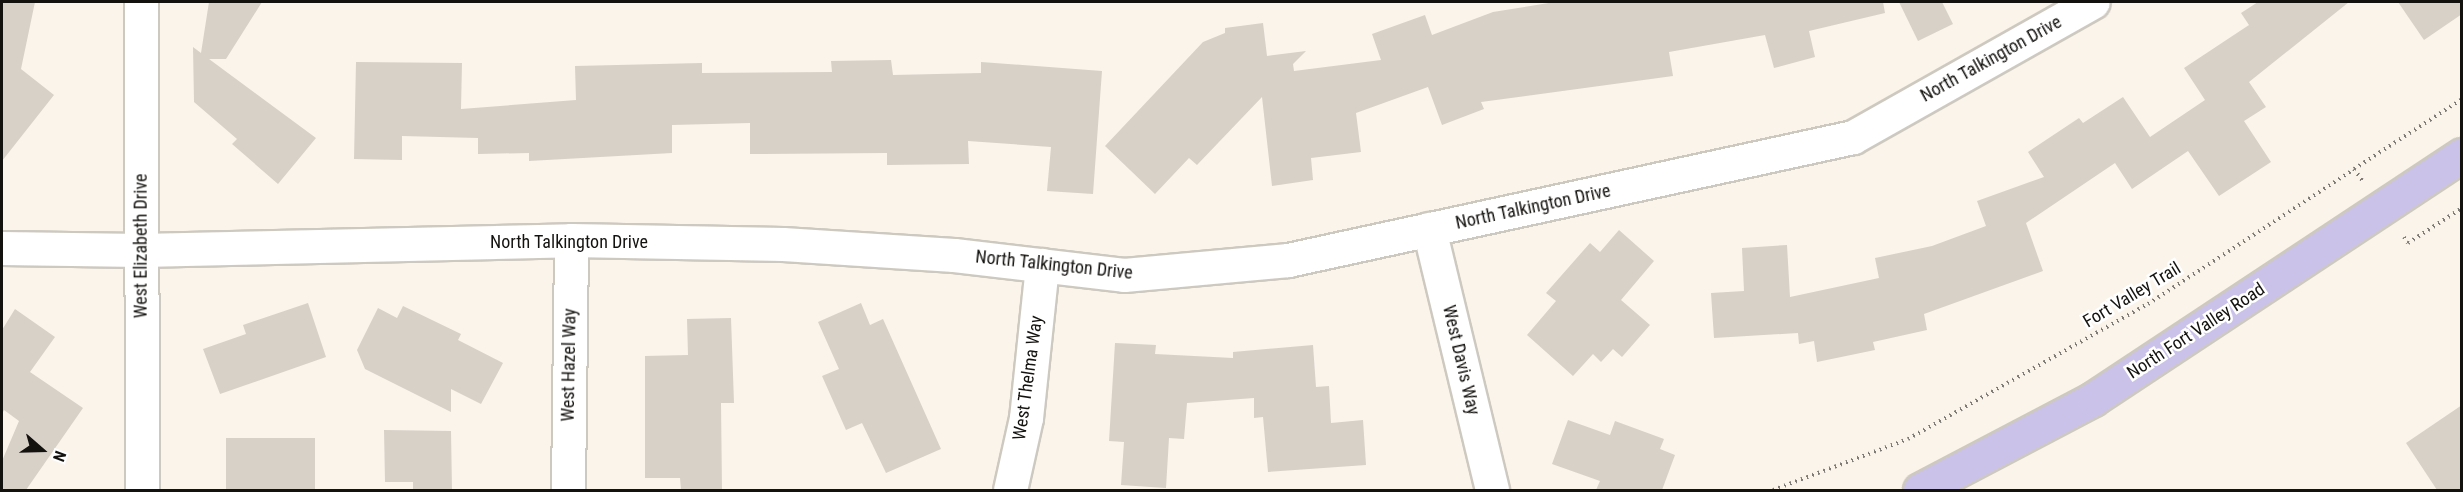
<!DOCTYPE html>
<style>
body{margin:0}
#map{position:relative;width:2463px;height:492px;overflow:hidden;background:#faf4eb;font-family:"Roboto Condensed",sans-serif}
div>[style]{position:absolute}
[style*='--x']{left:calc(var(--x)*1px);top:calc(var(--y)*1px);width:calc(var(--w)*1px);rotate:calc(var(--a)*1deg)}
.building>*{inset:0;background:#d7d1c8;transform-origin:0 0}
.path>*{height:4px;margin-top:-2px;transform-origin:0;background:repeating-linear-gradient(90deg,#7f7b75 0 1.5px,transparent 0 6px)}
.roads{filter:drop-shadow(2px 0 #cec9c0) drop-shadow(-2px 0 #cec9c0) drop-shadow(0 2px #cec9c0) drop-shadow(0 -2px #cec9c0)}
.minor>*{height:33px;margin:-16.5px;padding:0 16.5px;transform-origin:16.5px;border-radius:16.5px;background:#fff}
.primary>*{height:33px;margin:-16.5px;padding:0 16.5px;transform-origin:16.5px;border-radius:16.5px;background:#cbc2e9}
span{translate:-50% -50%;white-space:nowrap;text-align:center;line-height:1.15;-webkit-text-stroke:5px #fff;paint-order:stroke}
.street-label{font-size:18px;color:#14120f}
.frame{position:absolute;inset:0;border:3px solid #14120f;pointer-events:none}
.north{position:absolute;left:12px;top:420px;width:60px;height:60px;-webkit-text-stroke:4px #fff;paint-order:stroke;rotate:110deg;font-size:16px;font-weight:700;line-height:24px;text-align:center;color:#14120f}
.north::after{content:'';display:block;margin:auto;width:21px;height:27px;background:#14120f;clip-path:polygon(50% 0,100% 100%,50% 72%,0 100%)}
</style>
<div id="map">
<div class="building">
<div style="clip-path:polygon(2px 2px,35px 2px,21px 69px,54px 95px,2px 161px)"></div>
<div style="clip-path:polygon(209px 2px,262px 2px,226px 59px,209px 59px,316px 138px,278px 184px,232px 144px,237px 139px,194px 102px,193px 47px,201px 53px)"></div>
<div style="clip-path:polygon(1555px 2px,1883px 2px,1885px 13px,1809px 31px,1815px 57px,1774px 68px,1765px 35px,1669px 52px,1673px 76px,1481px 102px,1484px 109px,1442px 125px,1428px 87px,1356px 113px,1361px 152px,1311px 158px,1313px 180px,1272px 186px,1262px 97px,1197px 165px,1189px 158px,1155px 194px,1105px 146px,1203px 42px,1225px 33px,1225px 28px,1263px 23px,1267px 56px,1306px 51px,1293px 64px,1294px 71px,1381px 60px,1372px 34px,1425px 15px,1432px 35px,1493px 12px)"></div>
<div style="clip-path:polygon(1899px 2px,1942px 2px,1953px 24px,1918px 41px)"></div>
<div style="clip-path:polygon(2258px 2px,2349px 2px,2249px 82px,2266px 107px,2244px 121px,2271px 162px,2219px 196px,2188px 151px,2132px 189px,2115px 163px,2026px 223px,2043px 271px,1924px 314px,1927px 330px,1873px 342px,1875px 350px,1817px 362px,1814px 341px,1799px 344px,1798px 333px,1714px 338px,1711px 293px,1744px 291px,1742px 248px,1787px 245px,1790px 297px,1879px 278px,1875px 258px,1932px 246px,1986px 226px,1977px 201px,2044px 177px,2028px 152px,2079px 118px,2083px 123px,2123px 97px,2150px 137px,2205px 100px,2184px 68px,2249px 25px,2241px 13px)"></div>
<div style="clip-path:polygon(2398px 2px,2462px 2px,2462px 14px,2424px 40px)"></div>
<div style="clip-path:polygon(891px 60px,893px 75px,981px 73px,981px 62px,1102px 71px,1093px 194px,1047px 191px,1051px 147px,968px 141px,969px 164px,887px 165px,887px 153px,750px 154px,750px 123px,672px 125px,672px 153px,529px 161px,529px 153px,478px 154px,478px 138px,402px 136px,402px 160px,354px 159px,356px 62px,462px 63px,461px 109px,576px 100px,575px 66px,702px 63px,702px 73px,832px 72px,831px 61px)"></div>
<div style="clip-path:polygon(1619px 230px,1654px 261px,1621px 300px,1650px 325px,1622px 357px,1613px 349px,1601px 362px,1593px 354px,1573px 376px,1527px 335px,1556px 301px,1546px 293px,1590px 243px,1600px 252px)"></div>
<div style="clip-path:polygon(308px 303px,326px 357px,220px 394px,203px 349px,246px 334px,243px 325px)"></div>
<div style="clip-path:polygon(861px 303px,870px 325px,883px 319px,941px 449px,886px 473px,862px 423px,846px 430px,822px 376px,839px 369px,818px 322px)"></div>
<div style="clip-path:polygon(403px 306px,461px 334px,458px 340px,503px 363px,481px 404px,451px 389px,451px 412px,365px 369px,357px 350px,378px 308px,397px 318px)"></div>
<div style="clip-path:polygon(15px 309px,55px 337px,30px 372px,83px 408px,26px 490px,2px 490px,2px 461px,19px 421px,4px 410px,2px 414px,2px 330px)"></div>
<div style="clip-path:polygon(731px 318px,734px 403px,721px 403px,722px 490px,681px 490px,680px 478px,645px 478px,645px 356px,688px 355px,687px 319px)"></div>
<div style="clip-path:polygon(1115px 343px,1156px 345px,1155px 354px,1233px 358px,1233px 352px,1313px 345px,1316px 387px,1329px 386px,1331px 423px,1363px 420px,1366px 465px,1268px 472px,1263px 417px,1254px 418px,1254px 398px,1187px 403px,1184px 439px,1169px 438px,1166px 488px,1121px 485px,1124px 442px,1109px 441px)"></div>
<div style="clip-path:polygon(2462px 405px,2462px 490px,2437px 490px,2406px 443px)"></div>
<div style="clip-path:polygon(1568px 420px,1610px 435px,1615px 421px,1664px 439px,1660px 449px,1675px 455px,1662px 490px,1596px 490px,1600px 481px,1552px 464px)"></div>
<div style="clip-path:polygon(384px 430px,451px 431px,452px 490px,413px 490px,413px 482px,385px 482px)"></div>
<div style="left:315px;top:438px;width:52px;height:89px;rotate:90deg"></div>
</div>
<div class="path">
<div style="--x:2354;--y:169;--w:129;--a:-32.9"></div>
<div style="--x:2404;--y:237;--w:7;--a:56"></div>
<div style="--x:2408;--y:243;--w:64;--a:-32.9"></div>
<div style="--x:1773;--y:490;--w:144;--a:-20.7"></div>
<div style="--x:1908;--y:439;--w:275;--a:-29.4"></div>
<div style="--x:2148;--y:304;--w:246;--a:-33.2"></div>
<div style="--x:2354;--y:169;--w:14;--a:54"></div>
</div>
<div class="roads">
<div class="minor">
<div style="--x:141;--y:2;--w:488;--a:89.9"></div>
<div style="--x:1429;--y:229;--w:268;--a:76.4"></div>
<div style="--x:2;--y:248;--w:139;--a:0.8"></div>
<div style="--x:141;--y:250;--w:430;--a:-1.3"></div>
<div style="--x:571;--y:240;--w:212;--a:1.1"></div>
<div style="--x:783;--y:244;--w:171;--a:3.7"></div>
<div style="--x:954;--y:255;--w:171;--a:6.7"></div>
<div style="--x:1124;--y:275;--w:165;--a:-5.2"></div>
<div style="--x:1288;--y:260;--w:578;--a:-12.28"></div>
<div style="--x:1853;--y:137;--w:275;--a:-29.4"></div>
<div style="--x:568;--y:490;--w:250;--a:-89.3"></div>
<div style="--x:1010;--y:490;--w:74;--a:-77.5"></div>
<div style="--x:1026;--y:418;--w:154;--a:-84"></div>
</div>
<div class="primary">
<div style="--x:1920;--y:490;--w:195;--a:-27.7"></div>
<div style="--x:2093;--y:399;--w:442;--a:-33.5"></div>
</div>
</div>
<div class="street-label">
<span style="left:1991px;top:59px;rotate:-29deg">North Talkington Drive</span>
<span style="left:1533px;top:207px;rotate:-12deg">North Talkington Drive</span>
<span style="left:569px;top:242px">North Talkington Drive</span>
<span style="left:141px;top:246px;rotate:-90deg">West Elizabeth Drive</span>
<span style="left:1054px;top:265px;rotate:6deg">North Talkington Drive</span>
<span style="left:2132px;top:295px;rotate:-31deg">Fort Valley Trail</span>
<span style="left:2196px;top:331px;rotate:-33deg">North Fort Valley Road</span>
<span style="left:1461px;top:360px;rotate:77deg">West Davis Way</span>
<span style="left:569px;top:365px;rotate:-89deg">West Hazel Way</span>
<span style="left:1028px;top:378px;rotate:-82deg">West Thelma Way</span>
</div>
<div class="frame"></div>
<div class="north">N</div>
</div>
